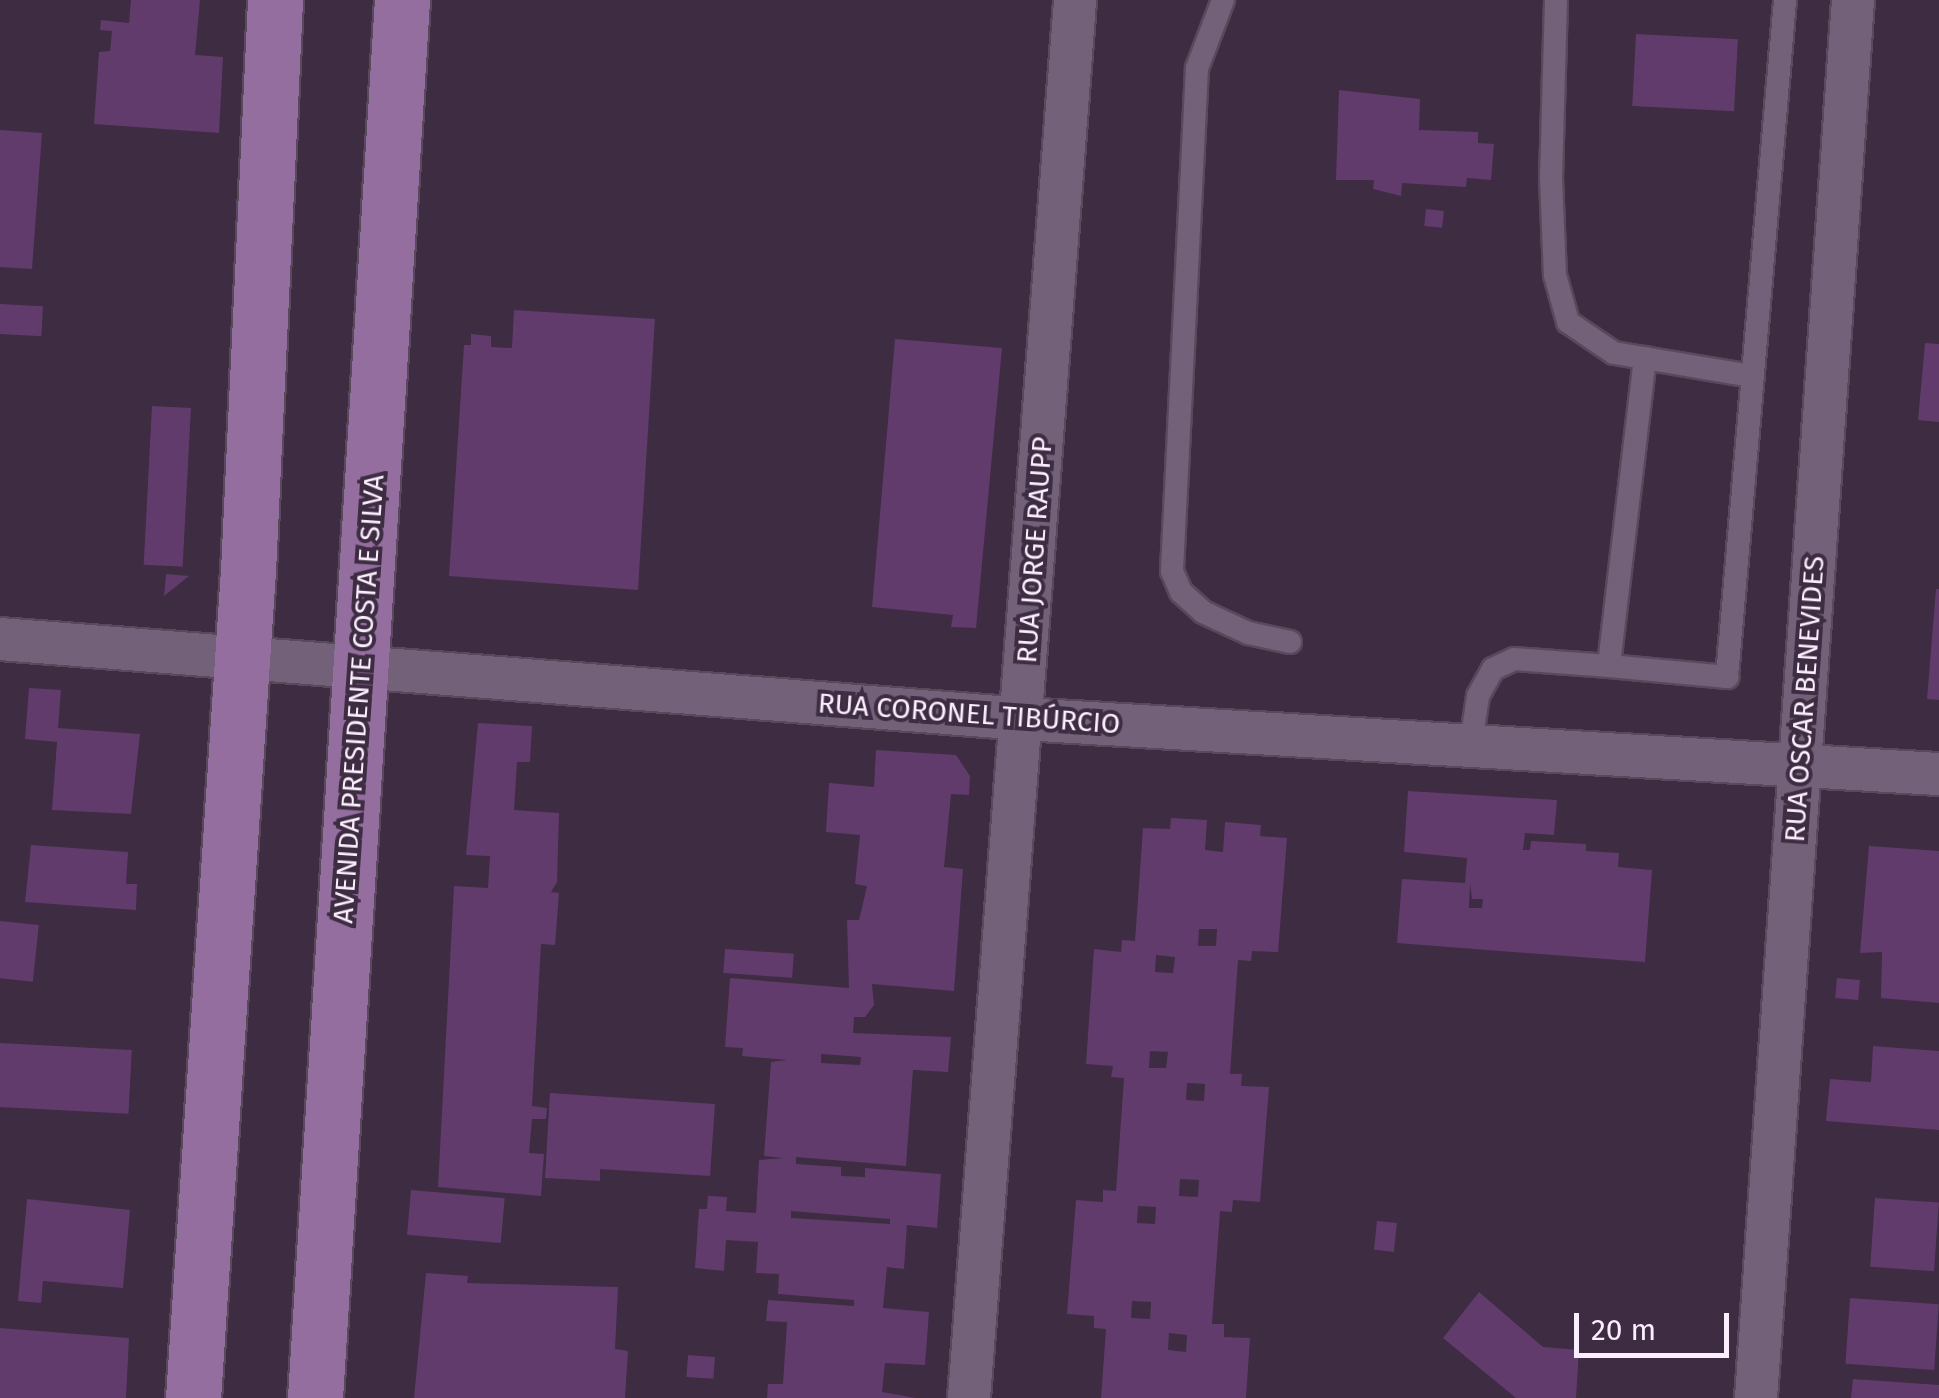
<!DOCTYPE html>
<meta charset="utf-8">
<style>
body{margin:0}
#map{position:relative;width:1939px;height:1398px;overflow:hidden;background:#3d2c42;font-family:"Fira Sans",sans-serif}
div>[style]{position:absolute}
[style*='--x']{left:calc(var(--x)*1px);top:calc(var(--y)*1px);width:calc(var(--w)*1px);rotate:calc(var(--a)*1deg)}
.building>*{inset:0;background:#613b6c;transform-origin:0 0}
.roads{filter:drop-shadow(2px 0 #58495c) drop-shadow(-2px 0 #58495c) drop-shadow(0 2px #58495c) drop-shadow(0 -2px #58495c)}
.service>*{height:22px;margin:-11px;padding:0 11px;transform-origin:11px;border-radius:11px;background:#736079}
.minor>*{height:42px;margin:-21px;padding:0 21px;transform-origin:21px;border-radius:21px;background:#736079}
.primary>*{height:55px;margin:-27.5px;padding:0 27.5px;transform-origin:27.5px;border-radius:27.5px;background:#946e9f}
span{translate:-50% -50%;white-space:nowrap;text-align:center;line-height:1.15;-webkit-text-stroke:8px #3d2c42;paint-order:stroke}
.street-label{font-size:28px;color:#fbeffe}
.scale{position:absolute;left:1574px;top:1313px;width:155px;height:45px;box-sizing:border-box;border:5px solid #fbeffe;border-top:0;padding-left:12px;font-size:30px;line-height:35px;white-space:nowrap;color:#fbeffe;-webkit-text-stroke:8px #3d2c42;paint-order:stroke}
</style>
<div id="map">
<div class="building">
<div style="clip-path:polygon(131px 0,200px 0,195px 55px,223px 57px,219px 133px,94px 124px,99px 52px,110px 51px,112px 31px,100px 30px,101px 20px,129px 23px)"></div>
<div style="left:1636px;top:34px;width:102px;height:72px;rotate:3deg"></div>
<div style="clip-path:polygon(1339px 90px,1420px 99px,1419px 130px,1478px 132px,1478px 143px,1494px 144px,1491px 180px,1467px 178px,1466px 187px,1402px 183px,1401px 196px,1373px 189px,1374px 180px,1336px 180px)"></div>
<div style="clip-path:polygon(0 130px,42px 133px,32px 269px,0 267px)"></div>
<div style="left:1426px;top:209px;width:18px;height:17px;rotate:6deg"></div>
<div style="left:0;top:304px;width:43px;height:30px;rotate:3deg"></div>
<div style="clip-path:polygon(514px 310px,655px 319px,638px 590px,449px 576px,464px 345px,471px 345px,471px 334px,491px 336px,491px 347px,512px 348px)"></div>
<div style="clip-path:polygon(895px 339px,1002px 348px,976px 628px,951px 627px,953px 615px,872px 607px)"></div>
<div style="clip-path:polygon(1925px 343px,1939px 344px,1939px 422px,1918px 420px)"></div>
<div style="left:152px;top:406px;width:39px;height:159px;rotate:3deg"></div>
<div style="clip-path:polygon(166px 574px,189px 576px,164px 596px)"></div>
<div style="clip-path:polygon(1936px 589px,1939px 589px,1939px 700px,1927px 699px)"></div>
<div style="clip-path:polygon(29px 688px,61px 690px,58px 728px,140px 734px,131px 814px,52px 810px,57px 742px,25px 739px)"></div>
<div style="clip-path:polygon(478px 723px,532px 726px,530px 762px,511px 762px,517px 762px,514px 810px,559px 813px,557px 882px,551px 892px,559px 893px,555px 945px,541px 944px,532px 1106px,547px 1108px,546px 1119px,532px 1119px,529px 1153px,544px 1154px,541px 1196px,438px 1187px,454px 886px,488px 888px,490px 856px,466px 855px)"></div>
<div style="clip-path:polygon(evenodd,876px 750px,956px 755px,970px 776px,969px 795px,951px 794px,944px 867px,963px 869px,954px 991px,872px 984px,874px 1005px,865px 1017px,854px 1017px,853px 1033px,951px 1037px,948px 1072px,913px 1070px,906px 1166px,796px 1157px,796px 1164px,841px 1167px,841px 1176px,865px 1177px,865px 1168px,941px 1174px,937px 1228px,907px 1225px,904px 1269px,887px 1267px,883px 1308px,929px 1312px,925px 1365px,885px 1363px,882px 1392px,916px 1398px,767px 1398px,768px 1384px,783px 1384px,787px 1322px,766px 1321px,768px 1300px,854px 1306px,854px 1300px,778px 1294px,779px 1274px,756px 1273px,758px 1242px,726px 1240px,724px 1271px,695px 1268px,699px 1209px,707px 1209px,708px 1196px,727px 1197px,726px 1211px,756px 1213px,759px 1160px,783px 1158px,764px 1156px,771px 1062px,787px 1060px,742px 1056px,743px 1048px,725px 1047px,730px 978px,849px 988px,847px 920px,859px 920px,867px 886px,855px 884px,860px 835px,826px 832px,829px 783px,874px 787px,876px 750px,821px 1054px,861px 1057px,860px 1065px,821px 1063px,821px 1054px,876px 750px,791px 1211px,890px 1219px,890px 1224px,791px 1218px,791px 1211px)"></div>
<div style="clip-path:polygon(evenodd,1408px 791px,1557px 800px,1554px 835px,1525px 833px,1523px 850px,1530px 850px,1531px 841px,1586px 844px,1586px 851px,1619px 853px,1618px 867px,1652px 870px,1645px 962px,1397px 943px,1402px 879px,1465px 883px,1467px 858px,1404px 852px,1408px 791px,1470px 884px,1472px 899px,1483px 899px,1482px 908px,1469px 908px,1470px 884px)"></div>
<div style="clip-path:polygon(evenodd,1171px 818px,1207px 820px,1205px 850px,1223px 852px,1225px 822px,1261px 825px,1260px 836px,1287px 838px,1278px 952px,1252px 951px,1251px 961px,1238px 960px,1230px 1074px,1242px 1074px,1241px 1086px,1269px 1087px,1260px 1202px,1233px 1200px,1232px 1212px,1220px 1211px,1212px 1324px,1224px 1324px,1224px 1337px,1250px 1338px,1246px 1398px,1101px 1398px,1106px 1329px,1094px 1328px,1094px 1316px,1067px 1314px,1076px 1200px,1103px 1202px,1103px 1190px,1116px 1191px,1124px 1078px,1111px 1077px,1113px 1066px,1086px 1064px,1094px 949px,1121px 952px,1122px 940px,1135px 941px,1143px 828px,1170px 829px,1171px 818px,1199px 929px,1217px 929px,1216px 946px,1198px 946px,1199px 929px,1171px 818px,1156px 955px,1175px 957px,1173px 973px,1155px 972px,1156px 955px,1171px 818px,1150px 1051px,1168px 1052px,1166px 1068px,1149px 1068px,1150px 1051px,1171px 818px,1187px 1083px,1205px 1084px,1204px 1101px,1186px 1100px,1187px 1083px,1171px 818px,1180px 1179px,1199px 1180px,1198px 1197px,1179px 1196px,1180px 1179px,1171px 818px,1138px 1206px,1156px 1207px,1155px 1224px,1137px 1223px,1138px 1206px,1171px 818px,1132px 1301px,1151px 1302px,1150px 1319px,1131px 1318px,1132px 1301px,1171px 818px,1169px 1333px,1187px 1335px,1186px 1352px,1168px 1350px,1169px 1333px)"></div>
<div style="clip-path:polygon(31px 845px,128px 852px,126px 884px,137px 884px,136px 910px,25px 902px)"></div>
<div style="clip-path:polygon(1869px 846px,1939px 851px,1939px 1003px,1881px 998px,1882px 952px,1860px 953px)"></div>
<div style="left:0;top:921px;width:39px;height:57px;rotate:6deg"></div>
<div style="left:725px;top:949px;width:69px;height:24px;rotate:4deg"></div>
<div style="left:1837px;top:978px;width:23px;height:20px;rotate:5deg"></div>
<div style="left:0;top:1043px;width:132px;height:64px;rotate:3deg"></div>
<div style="clip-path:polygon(1873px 1046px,1939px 1051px,1939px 1130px,1826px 1121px,1830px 1079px,1871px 1082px)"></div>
<div style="clip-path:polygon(550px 1093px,715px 1104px,710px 1176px,600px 1169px,600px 1181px,545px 1178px)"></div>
<div style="left:411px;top:1190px;width:94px;height:45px;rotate:5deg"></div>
<div style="left:1875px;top:1198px;width:64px;height:69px;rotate:4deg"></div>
<div style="clip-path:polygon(27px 1199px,130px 1210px,123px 1288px,43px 1281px,41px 1303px,18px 1301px)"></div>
<div style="left:1377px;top:1221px;width:20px;height:29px;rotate:6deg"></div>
<div style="clip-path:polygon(426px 1273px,468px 1276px,467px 1283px,618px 1287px,615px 1349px,628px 1351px,625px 1398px,414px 1398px)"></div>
<div style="clip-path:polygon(1479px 1292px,1543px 1347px,1579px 1350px,1576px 1398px,1516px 1398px,1443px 1338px)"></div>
<div style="left:1850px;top:1298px;width:89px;height:66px;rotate:4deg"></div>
<div style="clip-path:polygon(0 1328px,129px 1338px,126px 1398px,0 1398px)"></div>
<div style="left:688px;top:1355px;width:27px;height:22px;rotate:4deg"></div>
<div style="clip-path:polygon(1853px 1379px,1939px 1385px,1939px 1398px,1851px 1398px)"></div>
</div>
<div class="roads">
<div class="service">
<div style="--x:1223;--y:0;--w:73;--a:110.9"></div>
<div style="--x:1197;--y:68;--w:504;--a:92.85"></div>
<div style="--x:1172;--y:571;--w:23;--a:67"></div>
<div style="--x:1181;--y:592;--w:30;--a:42"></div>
<div style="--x:1203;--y:612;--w:50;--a:25"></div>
<div style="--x:1248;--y:633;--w:43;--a:12.1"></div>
<div style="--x:1556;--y:0;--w:177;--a:91.6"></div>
<div style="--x:1551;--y:177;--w:98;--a:87.7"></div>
<div style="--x:1555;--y:275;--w:49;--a:74.5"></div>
<div style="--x:1568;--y:322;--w:55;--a:34"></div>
<div style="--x:1614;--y:353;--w:140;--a:9.5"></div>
<div style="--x:1645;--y:358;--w:310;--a:96.7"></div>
<div style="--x:1609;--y:666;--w:119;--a:5.3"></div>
<div style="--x:1727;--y:677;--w:679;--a:-85.1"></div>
<div style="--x:1471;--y:743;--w:48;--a:-81.5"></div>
<div style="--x:1478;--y:696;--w:31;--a:-61"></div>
<div style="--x:1493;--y:669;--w:23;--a:-25"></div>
<div style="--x:1514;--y:659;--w:95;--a:4.2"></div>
</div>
<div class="minor">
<div style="--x:0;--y:639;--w:1026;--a:4.47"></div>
<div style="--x:1023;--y:719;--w:918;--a:3.44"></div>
<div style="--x:969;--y:1398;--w:1402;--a:-85.66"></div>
<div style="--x:1756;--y:1398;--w:1401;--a:-86.03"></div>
</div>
<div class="primary">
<div style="--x:193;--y:1398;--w:829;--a:-86.2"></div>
<div style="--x:248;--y:571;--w:572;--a:-87.29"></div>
<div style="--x:315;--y:1398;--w:1401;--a:-86.44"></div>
</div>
</div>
<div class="street-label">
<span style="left:1035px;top:550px;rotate:-86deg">RUA JORGE RAUPP</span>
<span style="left:359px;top:699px;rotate:-86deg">AVENIDA PRESIDENTE COSTA E SILVA</span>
<span style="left:1805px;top:699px;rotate:-86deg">RUA OSCAR BENEVIDES</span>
<span style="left:969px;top:714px;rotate:4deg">RUA CORONEL TIBÚRCIO</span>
</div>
<div class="scale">20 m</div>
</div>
